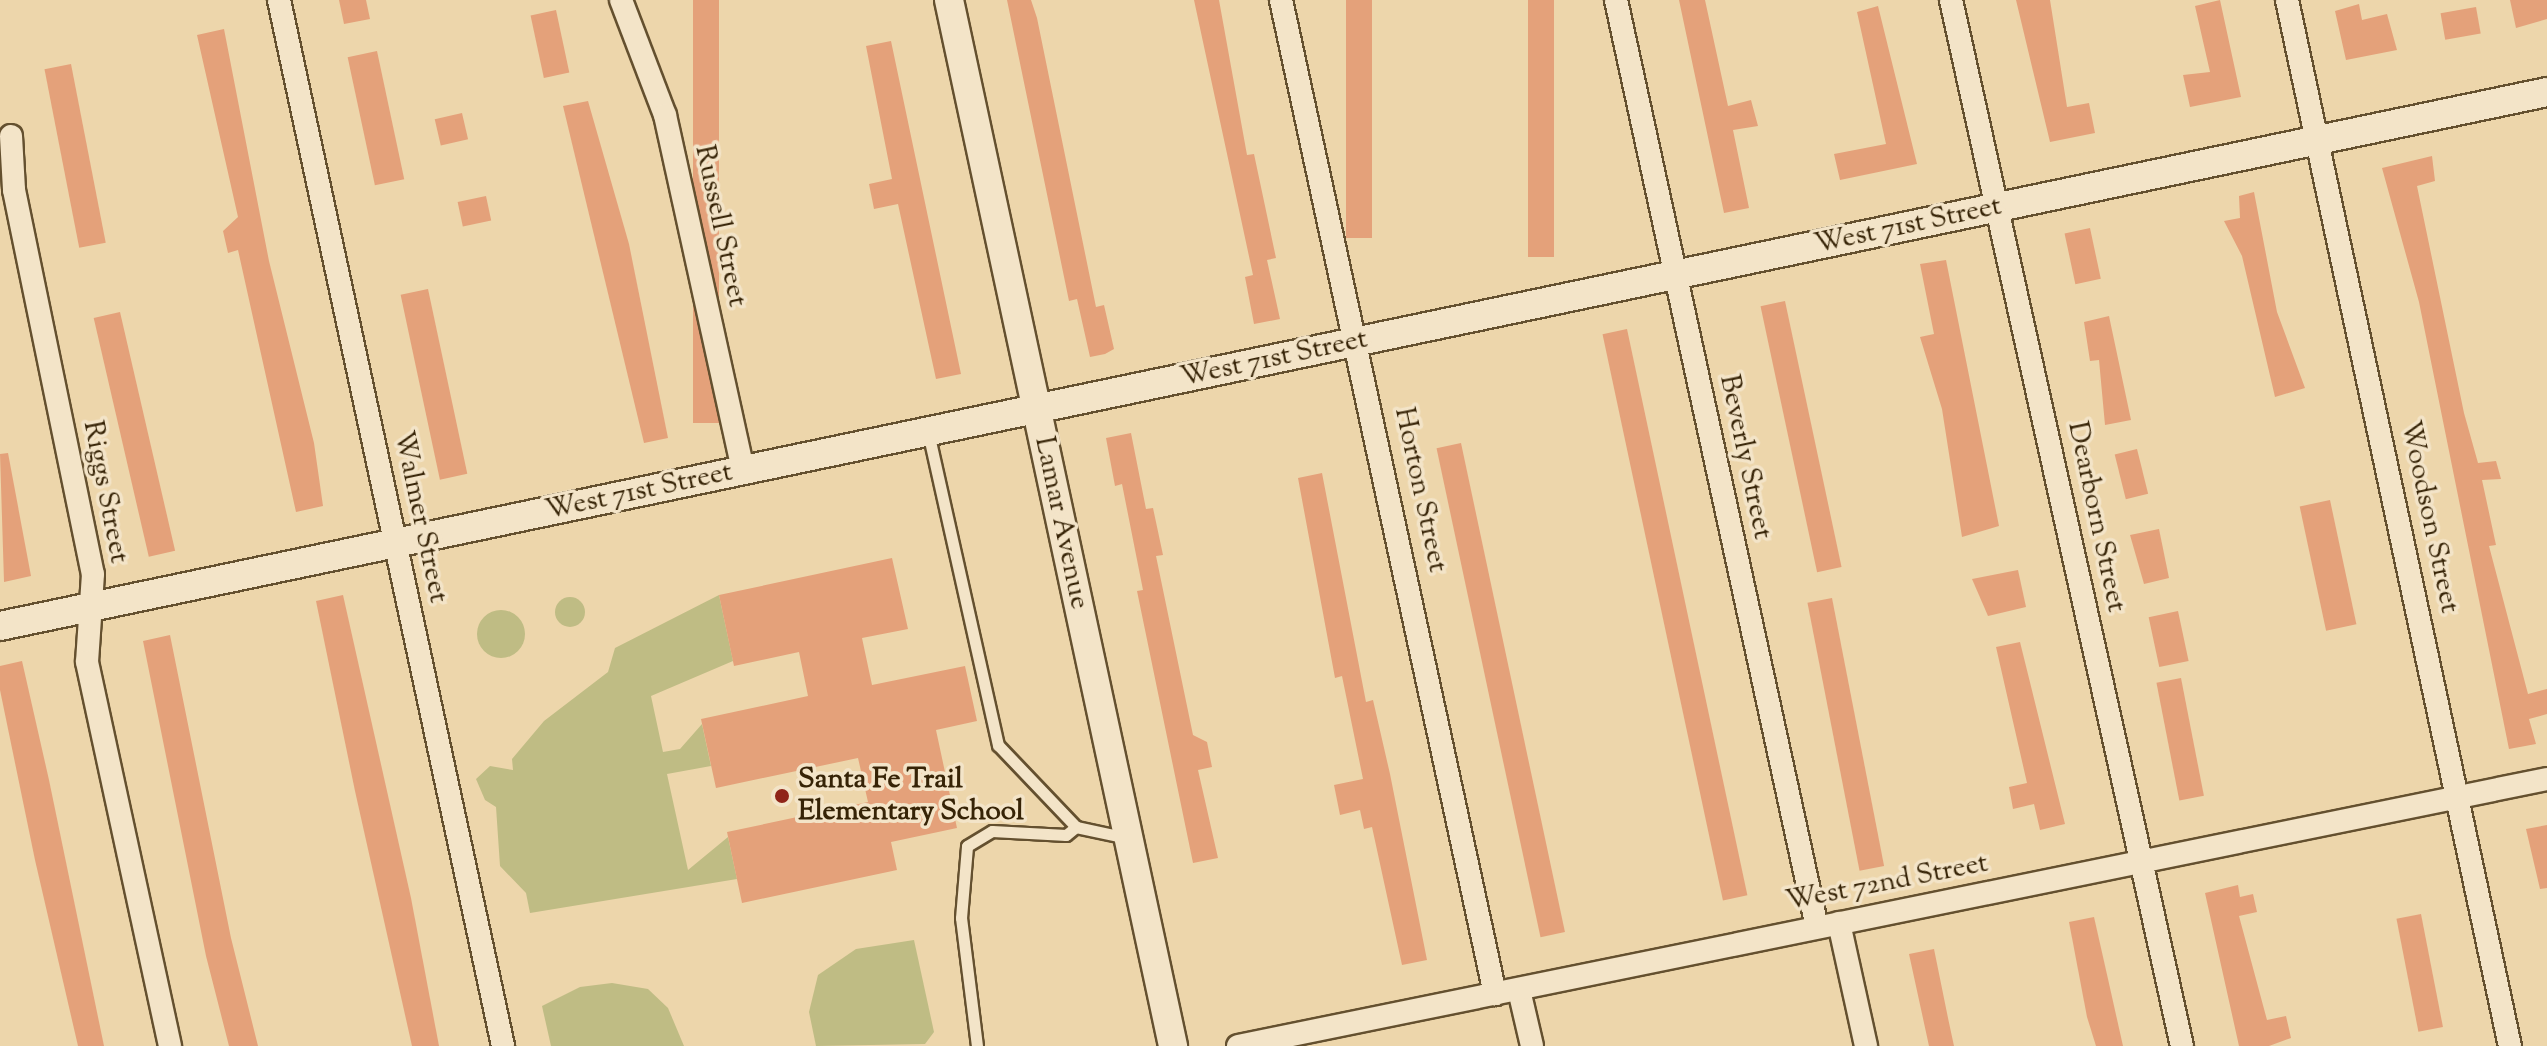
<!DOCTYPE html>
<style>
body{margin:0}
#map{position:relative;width:2547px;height:1046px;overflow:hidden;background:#edd6ab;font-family:"Sorts Mill Goudy",serif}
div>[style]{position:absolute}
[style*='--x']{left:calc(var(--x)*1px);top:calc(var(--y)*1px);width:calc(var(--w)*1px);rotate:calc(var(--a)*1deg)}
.green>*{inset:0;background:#bfbc84}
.round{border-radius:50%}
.building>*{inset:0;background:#e4a17a;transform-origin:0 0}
.roads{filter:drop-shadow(2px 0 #64502f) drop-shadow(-2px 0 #64502f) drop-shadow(0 2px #64502f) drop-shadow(0 -2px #64502f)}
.service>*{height:11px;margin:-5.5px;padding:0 5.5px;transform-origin:5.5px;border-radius:5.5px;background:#f3e4c8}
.minor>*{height:22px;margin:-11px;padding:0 11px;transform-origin:11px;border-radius:11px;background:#f3e4c8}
.tertiary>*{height:28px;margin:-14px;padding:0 14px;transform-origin:14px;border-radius:14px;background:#f3e4c8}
.dots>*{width:22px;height:22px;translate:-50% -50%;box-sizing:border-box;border:4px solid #f3e4c8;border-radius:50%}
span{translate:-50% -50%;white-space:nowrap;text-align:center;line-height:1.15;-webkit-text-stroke:7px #f3e4c8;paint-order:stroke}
.street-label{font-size:28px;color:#362306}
.poi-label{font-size:28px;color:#362306;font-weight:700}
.left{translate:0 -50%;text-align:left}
</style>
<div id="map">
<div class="green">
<div style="clip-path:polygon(719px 595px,733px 661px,651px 696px,663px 752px,680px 749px,702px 724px,711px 766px,667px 774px,688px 870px,728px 837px,737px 879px,530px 913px,526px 893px,500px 866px,496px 807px,485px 800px,476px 779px,490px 766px,513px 770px,512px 759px,544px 721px,608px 672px,615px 648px)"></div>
<div class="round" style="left:555px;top:597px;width:30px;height:30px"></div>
<div class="round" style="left:477px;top:610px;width:48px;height:48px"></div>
<div style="clip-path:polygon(914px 940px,934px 1032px,925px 1044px,816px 1046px,809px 1012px,818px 975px,856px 949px)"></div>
<div style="clip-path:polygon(612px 983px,648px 989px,668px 1008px,684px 1046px,551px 1046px,542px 1006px,580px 987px)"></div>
</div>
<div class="building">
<div style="clip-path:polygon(339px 0,366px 0,370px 19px,344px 24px)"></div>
<div style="left:693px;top:0;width:26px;height:423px"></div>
<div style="clip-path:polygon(1007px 0,1031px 0,1037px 18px,1096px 307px,1104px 305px,1114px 349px,1105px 354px,1090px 357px,1077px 299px,1069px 301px)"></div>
<div style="clip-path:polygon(1194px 0,1219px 0,1247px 155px,1254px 154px,1276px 258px,1267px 260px,1280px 319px,1254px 324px,1245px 277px,1253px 275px)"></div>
<div style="left:1346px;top:0;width:26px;height:238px"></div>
<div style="left:1528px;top:0;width:26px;height:257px"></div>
<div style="clip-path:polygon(1679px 0,1705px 0,1728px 106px,1751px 100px,1758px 126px,1733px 130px,1749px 208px,1724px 213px)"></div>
<div style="clip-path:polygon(2016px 0,2050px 0,2067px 107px,2089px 103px,2095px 133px,2050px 142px)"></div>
<div style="clip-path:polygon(2220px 0,2241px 97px,2190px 107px,2183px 75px,2210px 72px,2195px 6px)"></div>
<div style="clip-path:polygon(2510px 0,2547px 0,2547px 19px,2516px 28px)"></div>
<div style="clip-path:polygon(2359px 4px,2362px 20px,2387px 14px,2397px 50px,2346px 60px,2335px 11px)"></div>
<div style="clip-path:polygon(1878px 6px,1917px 164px,1840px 180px,1834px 154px,1886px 144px,1857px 12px)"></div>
<div style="left:2476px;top:7px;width:27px;height:36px;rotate:80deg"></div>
<div style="left:556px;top:10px;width:64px;height:26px;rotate:78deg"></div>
<div style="clip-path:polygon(224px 29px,269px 261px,314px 443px,323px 506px,296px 512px,238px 250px,228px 253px,223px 231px,238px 217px,197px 35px)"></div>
<div style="clip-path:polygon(891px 41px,961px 374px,936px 379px,898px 204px,874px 209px,869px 184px,892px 179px,866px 46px)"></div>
<div style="left:377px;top:51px;width:131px;height:30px;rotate:78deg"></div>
<div style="left:71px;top:64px;width:182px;height:27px;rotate:79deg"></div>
<div style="clip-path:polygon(588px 101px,629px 244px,668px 438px,644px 443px,563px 106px)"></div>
<div style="left:462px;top:113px;width:27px;height:28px;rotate:77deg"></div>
<div style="clip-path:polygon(2432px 156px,2435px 181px,2417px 186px,2464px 413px,2478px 463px,2496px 461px,2501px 479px,2482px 480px,2496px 545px,2489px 546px,2528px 694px,2547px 689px,2547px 714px,2529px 719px,2536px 744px,2509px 749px,2419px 302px,2382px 168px)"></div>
<div style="clip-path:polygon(2254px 192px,2277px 312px,2305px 388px,2275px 397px,2242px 256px,2224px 221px,2240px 218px,2239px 196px)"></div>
<div style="left:486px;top:196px;width:25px;height:29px;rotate:78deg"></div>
<div style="left:2090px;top:228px;width:52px;height:26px;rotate:78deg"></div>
<div style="clip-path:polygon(1946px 260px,1999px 526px,1962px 537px,1942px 409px,1920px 337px,1934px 334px,1920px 264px)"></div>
<div style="left:428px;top:289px;width:189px;height:28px;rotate:78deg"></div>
<div style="left:1785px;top:301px;width:272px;height:25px;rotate:78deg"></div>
<div style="left:120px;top:312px;width:245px;height:27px;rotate:77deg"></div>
<div style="clip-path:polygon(2109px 316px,2131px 420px,2105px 425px,2099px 360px,2090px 361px,2084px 322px)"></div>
<div style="left:1627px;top:329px;width:579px;height:25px;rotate:78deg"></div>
<div style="clip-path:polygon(1131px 433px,1146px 509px,1153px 508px,1163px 555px,1156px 556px,1193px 735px,1207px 742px,1212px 767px,1198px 770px,1218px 858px,1193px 863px,1137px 591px,1143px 590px,1122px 484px,1115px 486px,1106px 438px)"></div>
<div style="left:1461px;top:443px;width:500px;height:25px;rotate:78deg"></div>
<div style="left:2137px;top:449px;width:46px;height:23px;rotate:76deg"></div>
<div style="clip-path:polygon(8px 453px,31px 576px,4px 582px,0 454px)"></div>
<div style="clip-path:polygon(1322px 473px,1366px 702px,1373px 700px,1390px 774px,1427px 960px,1402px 965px,1372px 827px,1364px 829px,1360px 810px,1340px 815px,1334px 785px,1363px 779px,1342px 676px,1335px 678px,1298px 478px)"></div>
<div style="left:2330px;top:500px;width:127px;height:31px;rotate:78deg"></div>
<div style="clip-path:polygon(2159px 529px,2169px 578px,2144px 584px,2130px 535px)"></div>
<div style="clip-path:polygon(892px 558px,908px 629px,862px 638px,872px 685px,965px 666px,977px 721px,936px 730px,957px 828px,891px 842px,897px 870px,742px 903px,727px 832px,868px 802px,858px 758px,716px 788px,701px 719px,808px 696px,799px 652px,734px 666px,719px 595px)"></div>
<div style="clip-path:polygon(2018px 570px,2026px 607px,1988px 616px,1972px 579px)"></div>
<div style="clip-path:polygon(343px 595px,411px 898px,439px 1046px,412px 1046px,355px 791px,316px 601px)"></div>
<div style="left:1832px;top:598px;width:273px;height:25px;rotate:79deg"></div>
<div style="left:2178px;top:611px;width:51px;height:30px;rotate:78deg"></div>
<div style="clip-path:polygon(170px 635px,231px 938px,258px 1046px,229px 1046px,206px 956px,143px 641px)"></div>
<div style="clip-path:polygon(2020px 642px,2065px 824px,2040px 830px,2034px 804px,2013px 809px,2009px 787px,2027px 783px,1996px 647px)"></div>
<div style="clip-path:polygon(22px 661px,49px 780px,104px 1046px,78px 1046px,35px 860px,0 690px,0 666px)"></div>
<div style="left:2181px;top:678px;width:120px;height:25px;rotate:79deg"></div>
<div style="clip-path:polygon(2547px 825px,2547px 888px,2540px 889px,2526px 829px)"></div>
<div style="clip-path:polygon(2238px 885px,2240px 897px,2253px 894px,2257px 912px,2239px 916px,2267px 1020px,2286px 1016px,2291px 1038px,2269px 1046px,2239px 1046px,2205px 893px)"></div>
<div style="left:2421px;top:914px;width:115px;height:25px;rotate:79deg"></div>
<div style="clip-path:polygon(2094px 917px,2108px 979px,2123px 1046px,2096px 1046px,2087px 1017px,2069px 922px)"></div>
<div style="clip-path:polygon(1934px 949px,1948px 1018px,1954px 1046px,1929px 1046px,1909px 954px)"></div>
</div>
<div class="roads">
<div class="service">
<div style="--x:928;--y:432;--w:321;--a:77.4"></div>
<div style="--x:998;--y:745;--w:113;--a:46.4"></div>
<div style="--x:1076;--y:827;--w:52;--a:12.2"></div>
<div style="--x:977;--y:1046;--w:129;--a:-97.1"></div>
<div style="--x:961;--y:918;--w:72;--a:-85.2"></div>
<div style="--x:967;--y:846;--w:29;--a:-31"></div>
<div style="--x:992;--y:831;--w:74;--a:3.1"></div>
<div style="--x:1066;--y:835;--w:13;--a:-39"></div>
</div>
<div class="minor">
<div style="--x:279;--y:0;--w:1070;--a:77.91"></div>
<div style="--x:621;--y:0;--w:123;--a:69.1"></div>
<div style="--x:665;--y:115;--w:363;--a:77.6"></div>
<div style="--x:1281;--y:0;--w:1017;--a:77.85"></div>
<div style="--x:1616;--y:0;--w:949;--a:77.77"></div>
<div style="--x:1951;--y:0;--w:1071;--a:77.55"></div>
<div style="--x:2287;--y:0;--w:1070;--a:77.97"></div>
<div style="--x:11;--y:136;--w:54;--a:86.8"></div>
<div style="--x:14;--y:190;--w:392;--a:78.4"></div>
<div style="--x:93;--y:574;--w:88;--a:93.9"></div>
<div style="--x:87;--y:662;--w:393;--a:77.8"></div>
<div style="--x:1839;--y:923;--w:126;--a:77.6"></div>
<div style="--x:1519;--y:990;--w:57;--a:76.9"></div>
<div style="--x:1238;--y:1046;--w:1336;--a:-11.53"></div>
</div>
<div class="tertiary">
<div style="--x:949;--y:0;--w:1070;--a:77.91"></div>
<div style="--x:0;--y:626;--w:2602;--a:-11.84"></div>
</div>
</div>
<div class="dots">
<div style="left:782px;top:796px;background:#8f2418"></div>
</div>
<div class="street-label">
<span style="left:720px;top:226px;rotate:78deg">Russell Street</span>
<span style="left:1908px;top:226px;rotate:-12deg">West 71st Street</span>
<span style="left:1274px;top:359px;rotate:-12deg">West 71st Street</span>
<span style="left:1745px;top:457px;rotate:78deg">Beverly Street</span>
<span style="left:1420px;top:490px;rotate:78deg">Horton Street</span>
<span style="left:105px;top:492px;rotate:79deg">Riggs Street</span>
<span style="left:639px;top:492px;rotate:-12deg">West 71st Street</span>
<span style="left:420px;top:517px;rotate:78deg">Walmer Street</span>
<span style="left:2096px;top:517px;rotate:78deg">Dearborn Street</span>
<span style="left:2429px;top:517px;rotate:78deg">Woodson Street</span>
<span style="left:1061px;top:523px;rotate:78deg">Lamar Avenue</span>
<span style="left:1887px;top:883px;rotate:-11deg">West 72nd Street</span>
</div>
<div class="poi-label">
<span class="left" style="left:798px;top:796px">Santa Fe Trail<br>Elementary School</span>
</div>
</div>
